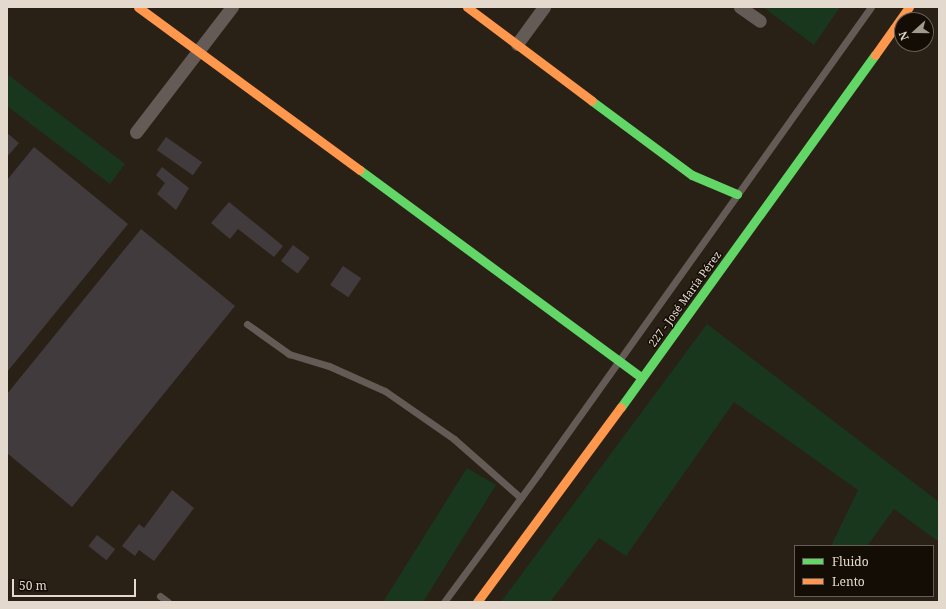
<!DOCTYPE html>
<meta charset="utf-8">
<style>
body{margin:0}
#map{position:relative;width:946px;height:609px;overflow:hidden;background:#2a2116;font-family:"Noto Serif",serif}
div>[style]{position:absolute}
[style*='--x']{left:calc(var(--x)*1px);top:calc(var(--y)*1px);width:calc(var(--w)*1px);rotate:calc(var(--a)*1deg)}
.green>*{inset:0;background:#18371d}
.building>*{inset:0;background:#413b3e;transform-origin:0 0}
.lane>*{height:7px;margin:-3.5px;padding:0 3.5px;transform-origin:3.5px;border-radius:3.5px;background:#645b57}
.street>*{height:13px;margin:-6.5px;padding:0 6.5px;transform-origin:6.5px;border-radius:6.5px;background:#645b57}
.fast>*{height:9px;margin:-4.5px;padding:0 4.5px;transform-origin:4.5px;border-radius:4.5px;background:#63d668}
.slow>*{height:9px;margin:-4.5px;padding:0 4.5px;transform-origin:4.5px;border-radius:4.5px;background:#ff974d}
span{translate:-50% -50%;white-space:nowrap;text-align:center;line-height:1.15;-webkit-text-stroke:3px #140d05;paint-order:stroke}
.street-label{font-size:11px;color:#e3d9cd}
.frame{position:absolute;inset:0;border:8px solid #e3d9cd;pointer-events:none}
.legend{position:absolute;left:794px;top:545px;width:140px;height:52px;box-sizing:border-box;background:#140d05;border:1px solid #675f55;margin:0;padding:5px 7px;list-style:none;font-size:12px;color:#e3d9cd}
.legend li{display:flex;align-items:center;gap:8px;height:20px}
.legend b{width:20px;border:1px solid #675f55}
.north{position:absolute;left:894px;top:12px;width:40px;height:40px;box-sizing:border-box;background:#140d05;border:1px solid #675f55;border-radius:50%;rotate:249deg;font-size:11px;font-weight:700;line-height:16px;text-align:center;color:#e3d9cd}
.north::after{content:'';display:block;margin:auto;width:14px;height:18px;background:#a2998d;clip-path:polygon(50% 0,100% 100%,50% 72%,0 100%)}
.scale{position:absolute;left:12px;top:579px;width:124px;height:18px;box-sizing:border-box;border:2px solid #e3d9cd;border-top:0;padding-left:5px;font-size:12px;line-height:14px;white-space:nowrap;color:#e3d9cd;-webkit-text-stroke:3px #140d05;paint-order:stroke}
</style>
<div id="map">
<div class="green">
<div style="clip-path:polygon(763px 7px,840px 7px,814px 45px)"></div>
<div style="clip-path:polygon(7px 74px,125px 164px,110px 184px,7px 106px)"></div>
<div style="clip-path:polygon(707px 324px,939px 502px,939px 542px,894px 509px,867px 546px,831px 546px,858px 490px,734px 402px,626px 556px,599px 538px,550px 602px,501px 602px)"></div>
<div style="clip-path:polygon(467px 468px,496px 485px,423px 602px,383px 602px)"></div>
</div>
<div class="building">
<div style="clip-path:polygon(7px 133px,19px 143px,7px 157px)"></div>
<div style="left:166px;top:137px;width:44px;height:16px;rotate:35deg"></div>
<div style="clip-path:polygon(34px 147px,128px 224px,7px 372px,7px 180px)"></div>
<div style="clip-path:polygon(162px 167px,189px 188px,176px 210px,157px 194px,165px 183px,156px 175px)"></div>
<div style="clip-path:polygon(229px 202px,283px 246px,274px 257px,238px 229px,230px 239px,211px 223px)"></div>
<div style="clip-path:polygon(141px 229px,235px 306px,72px 507px,7px 453px,7px 394px)"></div>
<div style="left:293px;top:245px;width:21px;height:20px;rotate:37deg"></div>
<div style="left:343px;top:266px;width:22px;height:23px;rotate:34deg"></div>
<div style="clip-path:polygon(172px 490px,194px 508px,154px 561px,139px 550px,135px 556px,122px 546px,139px 524px,144px 528px)"></div>
<div style="left:97px;top:535px;width:23px;height:14px;rotate:38deg"></div>
</div>
<div class="lane">
<div style="--x:247;--y:324;--w:52;--a:35.5"></div>
<div style="--x:289;--y:354;--w:42;--a:16.7"></div>
<div style="--x:329;--y:366;--w:61;--a:24.1"></div>
<div style="--x:385;--y:391;--w:84;--a:34.8"></div>
<div style="--x:454;--y:439;--w:89;--a:41.4"></div>
<div style="--x:160;--y:596;--w:10;--a:37"></div>
<div style="--x:444;--y:602;--w:160;--a:-53.6"></div>
<div style="--x:539;--y:473;--w:572;--a:-54.53"></div>
</div>
<div class="street">
<div style="--x:740;--y:7;--w:24;--a:35"></div>
<div style="--x:517;--y:44;--w:46;--a:-53.9"></div>
<div style="--x:136;--y:132;--w:158;--a:-52.5"></div>
</div>
<div class="fast">
<div style="--x:592;--y:101;--w:124;--a:36.5"></div>
<div style="--x:692;--y:175;--w:49;--a:22.9"></div>
<div style="--x:360;--y:170;--w:350;--a:36.4"></div>
<div style="--x:621;--y:407;--w:434;--a:-54.2"></div>
</div>
<div class="slow">
<div style="--x:138;--y:7;--w:275;--a:36.3"></div>
<div style="--x:467;--y:7;--w:156;--a:36.9"></div>
<div style="--x:875;--y:55;--w:59;--a:-54.7"></div>
<div style="--x:477;--y:602;--w:242;--a:-53.6"></div>
</div>
<div class="street-label">
<span style="left:685px;top:299px;rotate:-54deg">227 - José María Pérez</span>
</div>
<div class="frame"></div>
<ul class="legend">
<li><b style="height:5px;background:#63d668"></b>Fluido</li>
<li><b style="height:5px;background:#ff974d"></b>Lento</li>
</ul>
<div class="north">N</div>
<div class="scale">50 m</div>
</div>
